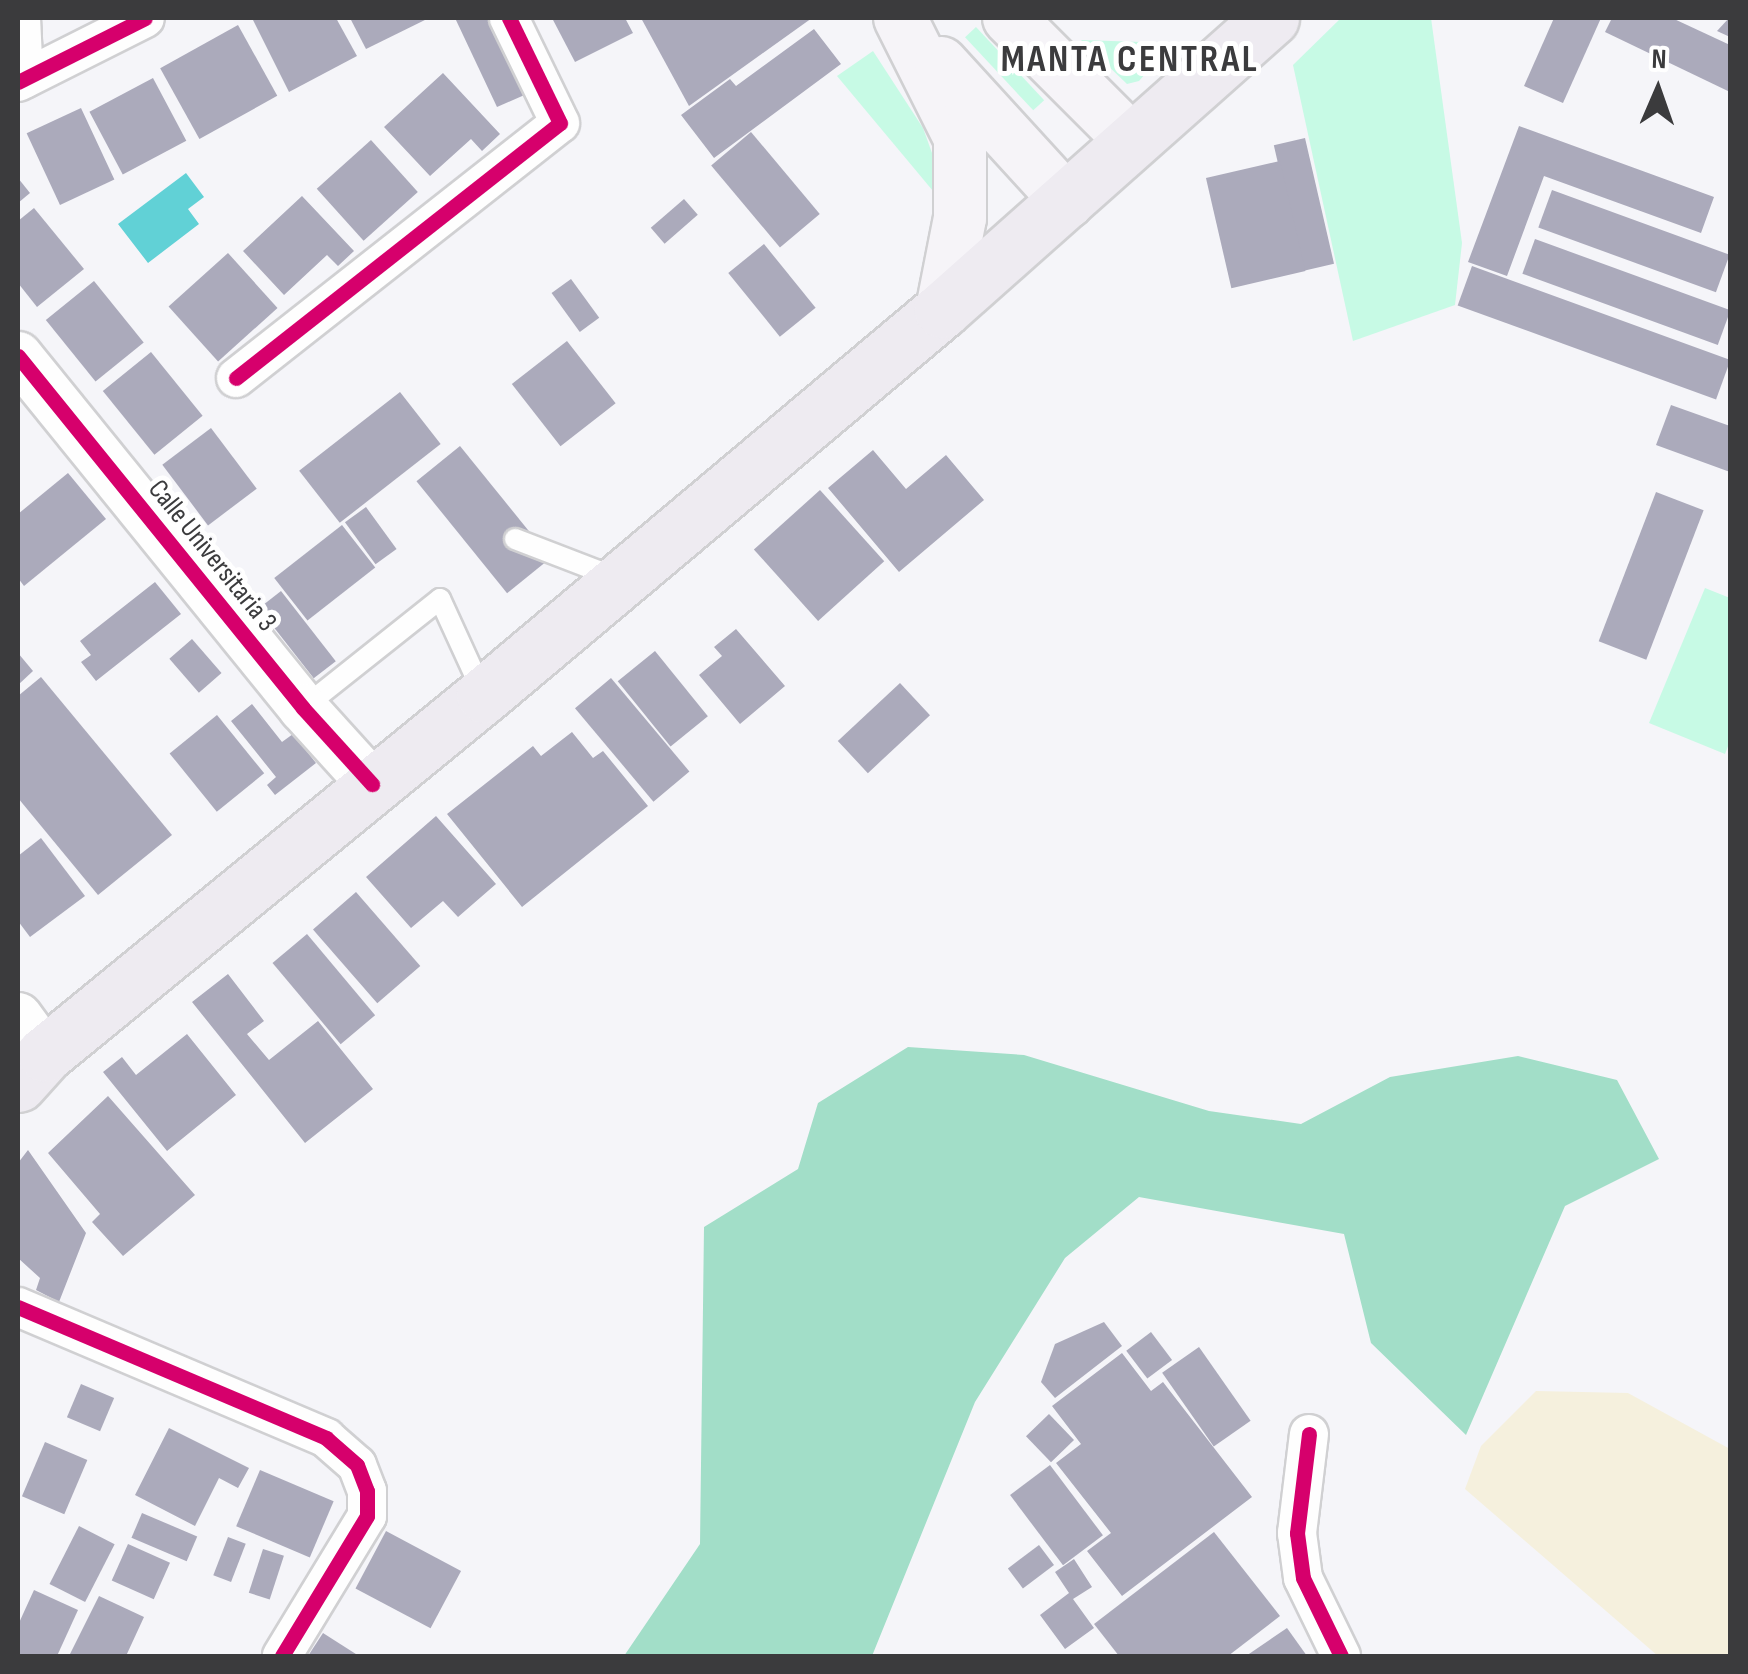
<!DOCTYPE html>
<style>
body{margin:0}
#map{position:relative;width:1748px;height:1674px;overflow:hidden;background:#f5f5f9;font-family:"Sofia Sans Condensed",sans-serif}
div>[style]{position:absolute}
[style*='--x']{left:calc(var(--x)*1px);top:calc(var(--y)*1px);width:calc(var(--w)*1px);rotate:calc(var(--a)*1deg)}
.green>*{inset:0;background:#c7fae5;transform-origin:0 0}
.forest>*{inset:0;background:#a2dec8}
.sand>*{inset:0;background:#f5f0dd}
.water>*{inset:0;background:#61d1d6}
.building>*{inset:0;background:#abaabb;transform-origin:0 0}
.roads{filter:drop-shadow(2px 0 #d0d0d2) drop-shadow(-2px 0 #d0d0d2) drop-shadow(0 2px #d0d0d2) drop-shadow(0 -2px #d0d0d2)}
.service>*{height:20px;margin:-10px;padding:0 10px;transform-origin:10px;border-radius:10px;background:#fefefe}
.minor>*{height:38px;margin:-19px;padding:0 19px;transform-origin:19px;border-radius:19px;background:#fefefe}
.tertiary>*{height:48px;margin:-24px;padding:0 24px;transform-origin:24px;border-radius:24px;background:#fefefe}
.secondary>*{height:52px;margin:-26px;padding:0 26px;transform-origin:26px;border-radius:26px;background:#f6f4f8}
.primary>*{height:55px;margin:-27.5px;padding:0 27.5px;transform-origin:27.5px;border-radius:27.5px;background:#eeebf1}
.cycleway>*{height:15px;margin:-7.5px;padding:0 7.5px;transform-origin:7.5px;border-radius:7.5px;background:#d6006c}
span{translate:-50% -50%;white-space:nowrap;text-align:center;line-height:1.15;-webkit-text-stroke:10px #fff;paint-order:stroke}
.street-label{font-size:28px;color:#3b3b3d}
.district-label{font-size:38px;color:#3b3b3d;font-weight:700;letter-spacing:2.5px}
.frame{position:absolute;inset:0;border:20px solid #3b3b3d;pointer-events:none}
.north{position:absolute;left:1608px;top:40px;width:100px;height:100px;-webkit-text-stroke:8px #fff;paint-order:stroke;rotate:2deg;font-size:28px;font-weight:700;line-height:40px;text-align:center;color:#3b3b3d}
.north::after{content:'';display:block;margin:auto;width:35px;height:45px;background:#3b3b3d;clip-path:polygon(50% 0,100% 100%,50% 72%,0 100%)}
</style>
<div id="map">
<div class="green">
<div style="clip-path:polygon(1341px 18px,1431px 18px,1462px 243px,1455px 305px,1353px 341px,1293px 65px)"></div>
<div style="left:976px;top:27px;width:100px;height:15px;rotate:47deg"></div>
<div style="clip-path:polygon(1081px 40px,1172px 43px,1139px 81px,1127px 84px)"></div>
<div style="clip-path:polygon(873px 51px,923px 128px,932px 153px,933px 191px,837px 76px)"></div>
<div style="clip-path:polygon(1705px 588px,1730px 598px,1730px 741px,1725px 754px,1649px 723px)"></div>
</div>
<div class="forest">
<div style="clip-path:polygon(908px 1047px,1024px 1055px,1209px 1111px,1301px 1124px,1390px 1077px,1518px 1056px,1617px 1080px,1659px 1159px,1565px 1206px,1466px 1435px,1371px 1343px,1344px 1234px,1139px 1197px,1065px 1258px,975px 1402px,872px 1656px,624px 1656px,700px 1544px,704px 1227px,798px 1169px,818px 1103px)"></div>
</div>
<div class="sand">
<div style="clip-path:polygon(1536px 1391px,1628px 1393px,1730px 1449px,1730px 1656px,1658px 1656px,1465px 1489px,1481px 1446px)"></div>
</div>
<div class="water">
<div style="clip-path:polygon(186px 173px,204px 197px,188px 209px,199px 224px,148px 263px,118px 224px)"></div>
</div>
<div class="building">
<div style="clip-path:polygon(252px 18px,336px 18px,357px 56px,289px 92px)"></div>
<div style="clip-path:polygon(350px 18px,429px 18px,366px 49px)"></div>
<div style="clip-path:polygon(455px 18px,494px 18px,529px 93px,497px 107px)"></div>
<div style="clip-path:polygon(552px 18px,625px 18px,633px 33px,575px 62px)"></div>
<div style="clip-path:polygon(641px 18px,812px 18px,689px 106px)"></div>
<div style="clip-path:polygon(1554px 18px,1601px 18px,1563px 103px,1524px 86px)"></div>
<div style="clip-path:polygon(1612px 18px,1672px 18px,1730px 45px,1730px 92px,1605px 32px)"></div>
<div style="clip-path:polygon(1729px 18px,1730px 18px,1730px 37px,1717px 31px)"></div>
<div style="left:238px;top:25px;width:81px;height:89px;rotate:61deg"></div>
<div style="clip-path:polygon(814px 29px,841px 64px,714px 158px,681px 115px,730px 79px,736px 86px)"></div>
<div style="clip-path:polygon(443px 73px,500px 134px,482px 151px,471px 139px,430px 176px,384px 127px)"></div>
<div style="left:153px;top:78px;width:71px;height:72px;rotate:62deg"></div>
<div style="left:81px;top:108px;width:79px;height:60px;rotate:65deg"></div>
<div style="clip-path:polygon(1519px 126px,1714px 197px,1701px 233px,1544px 176px,1507px 276px,1468px 262px)"></div>
<div style="left:751px;top:132px;width:107px;height:52px;rotate:50deg"></div>
<div style="left:1305px;top:138px;width:129px;height:32px;rotate:77deg"></div>
<div style="left:371px;top:140px;width:70px;height:73px;rotate:48deg"></div>
<div style="left:1280px;top:161px;width:113px;height:76px;rotate:77deg"></div>
<div style="clip-path:polygon(18px 178px,30px 193px,18px 203px)"></div>
<div style="left:1552px;top:190px;width:189px;height:40px;rotate:20deg"></div>
<div style="clip-path:polygon(302px 196px,354px 251px,338px 266px,327px 255px,284px 295px,243px 251px)"></div>
<div style="left:684px;top:199px;width:21px;height:44px;rotate:49deg"></div>
<div style="clip-path:polygon(34px 208px,84px 269px,37px 307px,18px 283px,18px 221px)"></div>
<div style="left:1535px;top:239px;width:208px;height:37px;rotate:20deg"></div>
<div style="left:764px;top:244px;width:82px;height:46px;rotate:51deg"></div>
<div style="left:228px;top:253px;width:74px;height:80px;rotate:48deg"></div>
<div style="left:1472px;top:266px;width:275px;height:42px;rotate:20deg"></div>
<div style="left:571px;top:279px;width:48px;height:24px;rotate:54deg"></div>
<div style="left:94px;top:281px;width:79px;height:62px;rotate:51deg"></div>
<div style="left:567px;top:341px;width:79px;height:70px;rotate:52deg"></div>
<div style="left:151px;top:352px;width:82px;height:62px;rotate:51deg"></div>
<div style="left:400px;top:392px;width:66px;height:128px;rotate:52deg"></div>
<div style="clip-path:polygon(1671px 405px,1730px 426px,1730px 472px,1656px 445px)"></div>
<div style="left:211px;top:428px;width:76px;height:61px;rotate:53deg"></div>
<div style="left:460px;top:446px;width:144px;height:56px;rotate:51deg"></div>
<div style="clip-path:polygon(873px 450px,906px 489px,946px 455px,984px 500px,899px 572px,828px 488px)"></div>
<div style="clip-path:polygon(68px 473px,106px 519px,24px 586px,18px 578px,18px 514px)"></div>
<div style="left:820px;top:490px;width:96px;height:89px;rotate:48deg"></div>
<div style="left:1656px;top:492px;width:51px;height:160px;rotate:21deg"></div>
<div style="left:366px;top:507px;width:52px;height:26px;rotate:54deg"></div>
<div style="left:342px;top:525px;width:54px;height:86px;rotate:52deg"></div>
<div style="clip-path:polygon(155px 582px,181px 614px,96px 681px,81px 662px,91px 655px,80px 641px)"></div>
<div style="left:281px;top:591px;width:89px;height:28px;rotate:52deg"></div>
<div style="clip-path:polygon(736px 629px,785px 686px,740px 724px,699px 675px,722px 656px,714px 647px)"></div>
<div style="left:192px;top:639px;width:45px;height:30px;rotate:49deg"></div>
<div style="left:655px;top:651px;width:84px;height:48px;rotate:51deg"></div>
<div style="clip-path:polygon(18px 653px,33px 671px,18px 685px)"></div>
<div style="clip-path:polygon(41px 677px,172px 835px,98px 895px,18px 798px,18px 696px)"></div>
<div style="left:611px;top:678px;width:122px;height:47px;rotate:50deg"></div>
<div style="left:900px;top:683px;width:44px;height:85px;rotate:47deg"></div>
<div style="clip-path:polygon(252px 704px,282px 742px,293px 734px,316px 763px,275px 795px,267px 785px,276px 777px,231px 721px)"></div>
<div style="left:217px;top:715px;width:75px;height:61px;rotate:51deg"></div>
<div style="clip-path:polygon(572px 732px,593px 758px,603px 751px,648px 806px,522px 907px,447px 814px,533px 746px,541px 756px)"></div>
<div style="clip-path:polygon(436px 816px,496px 884px,458px 917px,443px 901px,411px 928px,366px 877px)"></div>
<div style="clip-path:polygon(41px 838px,85px 896px,30px 937px,18px 921px,18px 856px)"></div>
<div style="left:356px;top:892px;width:98px;height:57px;rotate:49deg"></div>
<div style="left:307px;top:934px;width:106px;height:45px;rotate:50deg"></div>
<div style="clip-path:polygon(228px 974px,264px 1021px,247px 1034px,269px 1060px,318px 1021px,373px 1089px,305px 1143px,192px 1002px)"></div>
<div style="clip-path:polygon(187px 1034px,236px 1095px,167px 1151px,103px 1072px,122px 1057px,136px 1075px)"></div>
<div style="clip-path:polygon(108px 1096px,195px 1195px,123px 1256px,92px 1222px,100px 1214px,48px 1153px)"></div>
<div style="clip-path:polygon(28px 1150px,86px 1233px,59px 1302px,36px 1290px,40px 1278px,18px 1258px,18px 1163px)"></div>
<div style="clip-path:polygon(1104px 1322px,1122px 1346px,1055px 1398px,1041px 1382px,1055px 1344px)"></div>
<div style="left:1151px;top:1332px;width:35px;height:31px;rotate:53deg"></div>
<div style="left:1199px;top:1347px;width:90px;height:45px;rotate:55deg"></div>
<div style="clip-path:polygon(1122px 1353px,1151px 1391px,1163px 1382px,1252px 1497px,1122px 1596px,1087px 1551px,1111px 1533px,1056px 1463px,1081px 1444px,1052px 1406px)"></div>
<div style="left:81px;top:1384px;width:36px;height:36px;rotate:23deg"></div>
<div style="left:1049px;top:1414px;width:36px;height:32px;rotate:46deg"></div>
<div style="clip-path:polygon(169px 1428px,249px 1468px,238px 1488px,219px 1478px,195px 1526px,135px 1495px)"></div>
<div style="left:45px;top:1442px;width:46px;height:59px;rotate:23deg"></div>
<div style="left:1050px;top:1465px;width:88px;height:50px;rotate:53deg"></div>
<div style="left:260px;top:1470px;width:80px;height:61px;rotate:23deg"></div>
<div style="left:142px;top:1513px;width:60px;height:27px;rotate:23deg"></div>
<div style="left:79px;top:1526px;width:40px;height:65px;rotate:27deg"></div>
<div style="left:386px;top:1531px;width:85px;height:65px;rotate:28deg"></div>
<div style="clip-path:polygon(1214px 1532px,1280px 1616px,1228px 1656px,1119px 1656px,1094px 1624px)"></div>
<div style="left:228px;top:1537px;width:19px;height:41px;rotate:21deg"></div>
<div style="left:128px;top:1544px;width:46px;height:40px;rotate:24deg"></div>
<div style="left:1039px;top:1545px;width:25px;height:39px;rotate:53deg"></div>
<div style="left:263px;top:1549px;width:22px;height:46px;rotate:18deg"></div>
<div style="clip-path:polygon(1074px 1559px,1092px 1587px,1073px 1599px,1094px 1628px,1065px 1649px,1040px 1615px,1069px 1593px,1055px 1572px)"></div>
<div style="clip-path:polygon(34px 1590px,78px 1610px,57px 1656px,18px 1656px,18px 1625px)"></div>
<div style="clip-path:polygon(99px 1596px,144px 1617px,126px 1656px,69px 1656px)"></div>
<div style="clip-path:polygon(1287px 1628px,1307px 1656px,1246px 1656px)"></div>
<div style="clip-path:polygon(323px 1633px,359px 1656px,308px 1656px)"></div>
</div>
<div class="roads">
<div class="service">
<div style="--x:515;--y:539;--w:106;--a:21"></div>
<div style="--x:303;--y:708;--w:175;--a:-38.5"></div>
<div style="--x:440;--y:599;--w:103;--a:65.4"></div>
</div>
<div class="minor">
<div style="--x:21;--y:18;--w:61;--a:87.2"></div>
<div style="--x:18;--y:82;--w:142;--a:-26.7"></div>
<div style="--x:236;--y:378;--w:412;--a:-38.2"></div>
<div style="--x:560;--y:123;--w:117;--a:-115.9"></div>
<div style="--x:18;--y:1307;--w:335;--a:23"></div>
<div style="--x:326;--y:1438;--w:41;--a:41.1"></div>
<div style="--x:357;--y:1465;--w:28;--a:69"></div>
<div style="--x:367;--y:1491;--w:25;--a:90"></div>
<div style="--x:367;--y:1516;--w:164;--a:121.3"></div>
<div style="--x:1309;--y:1434;--w:100;--a:96.9"></div>
<div style="--x:1297;--y:1533;--w:45;--a:82.4"></div>
<div style="--x:1303;--y:1578;--w:87;--a:64"></div>
</div>
<div class="tertiary">
<div style="--x:18;--y:356;--w:453;--a:51"></div>
<div style="--x:303;--y:708;--w:103;--a:47.8"></div>
<div style="--x:18;--y:1017;--w:46;--a:53.9"></div>
</div>
<div class="secondary">
<div style="--x:900;--y:18;--w:134;--a:63.4"></div>
<div style="--x:960;--y:138;--w:80;--a:90"></div>
<div style="--x:960;--y:218;--w:94;--a:101.1"></div>
<div style="--x:1009;--y:18;--w:175;--a:45"></div>
<div style="--x:941;--y:63;--w:188;--a:47.6"></div>
</div>
<div class="primary">
<div style="--x:18;--y:1084;--w:40;--a:-48"></div>
<div style="--x:45;--y:1054;--w:567;--a:-39.28"></div>
<div style="--x:484;--y:695;--w:598;--a:-40.05"></div>
<div style="--x:942;--y:310;--w:440;--a:-41.6"></div>
</div>
</div>
<div class="cycleway">
<div style="--x:18;--y:82;--w:142;--a:-26.7"></div>
<div style="--x:18;--y:356;--w:453;--a:51"></div>
<div style="--x:303;--y:708;--w:103;--a:47.8"></div>
<div style="--x:236;--y:378;--w:412;--a:-38.2"></div>
<div style="--x:560;--y:123;--w:117;--a:-115.9"></div>
<div style="--x:18;--y:1307;--w:335;--a:23"></div>
<div style="--x:326;--y:1438;--w:41;--a:41.1"></div>
<div style="--x:357;--y:1465;--w:28;--a:69"></div>
<div style="--x:367;--y:1491;--w:25;--a:90"></div>
<div style="--x:367;--y:1516;--w:164;--a:121.3"></div>
<div style="--x:1309;--y:1434;--w:100;--a:96.9"></div>
<div style="--x:1297;--y:1533;--w:45;--a:82.4"></div>
<div style="--x:1303;--y:1578;--w:87;--a:64"></div>
</div>
<div class="street-label">
<span style="left:212px;top:556px;rotate:51deg">Calle Universitaria 3</span>
</div>
<div class="district-label">
<span style="left:1130px;top:60px">MANTA CENTRAL</span>
</div>
<div class="frame"></div>
<div class="north">N</div>
</div>
